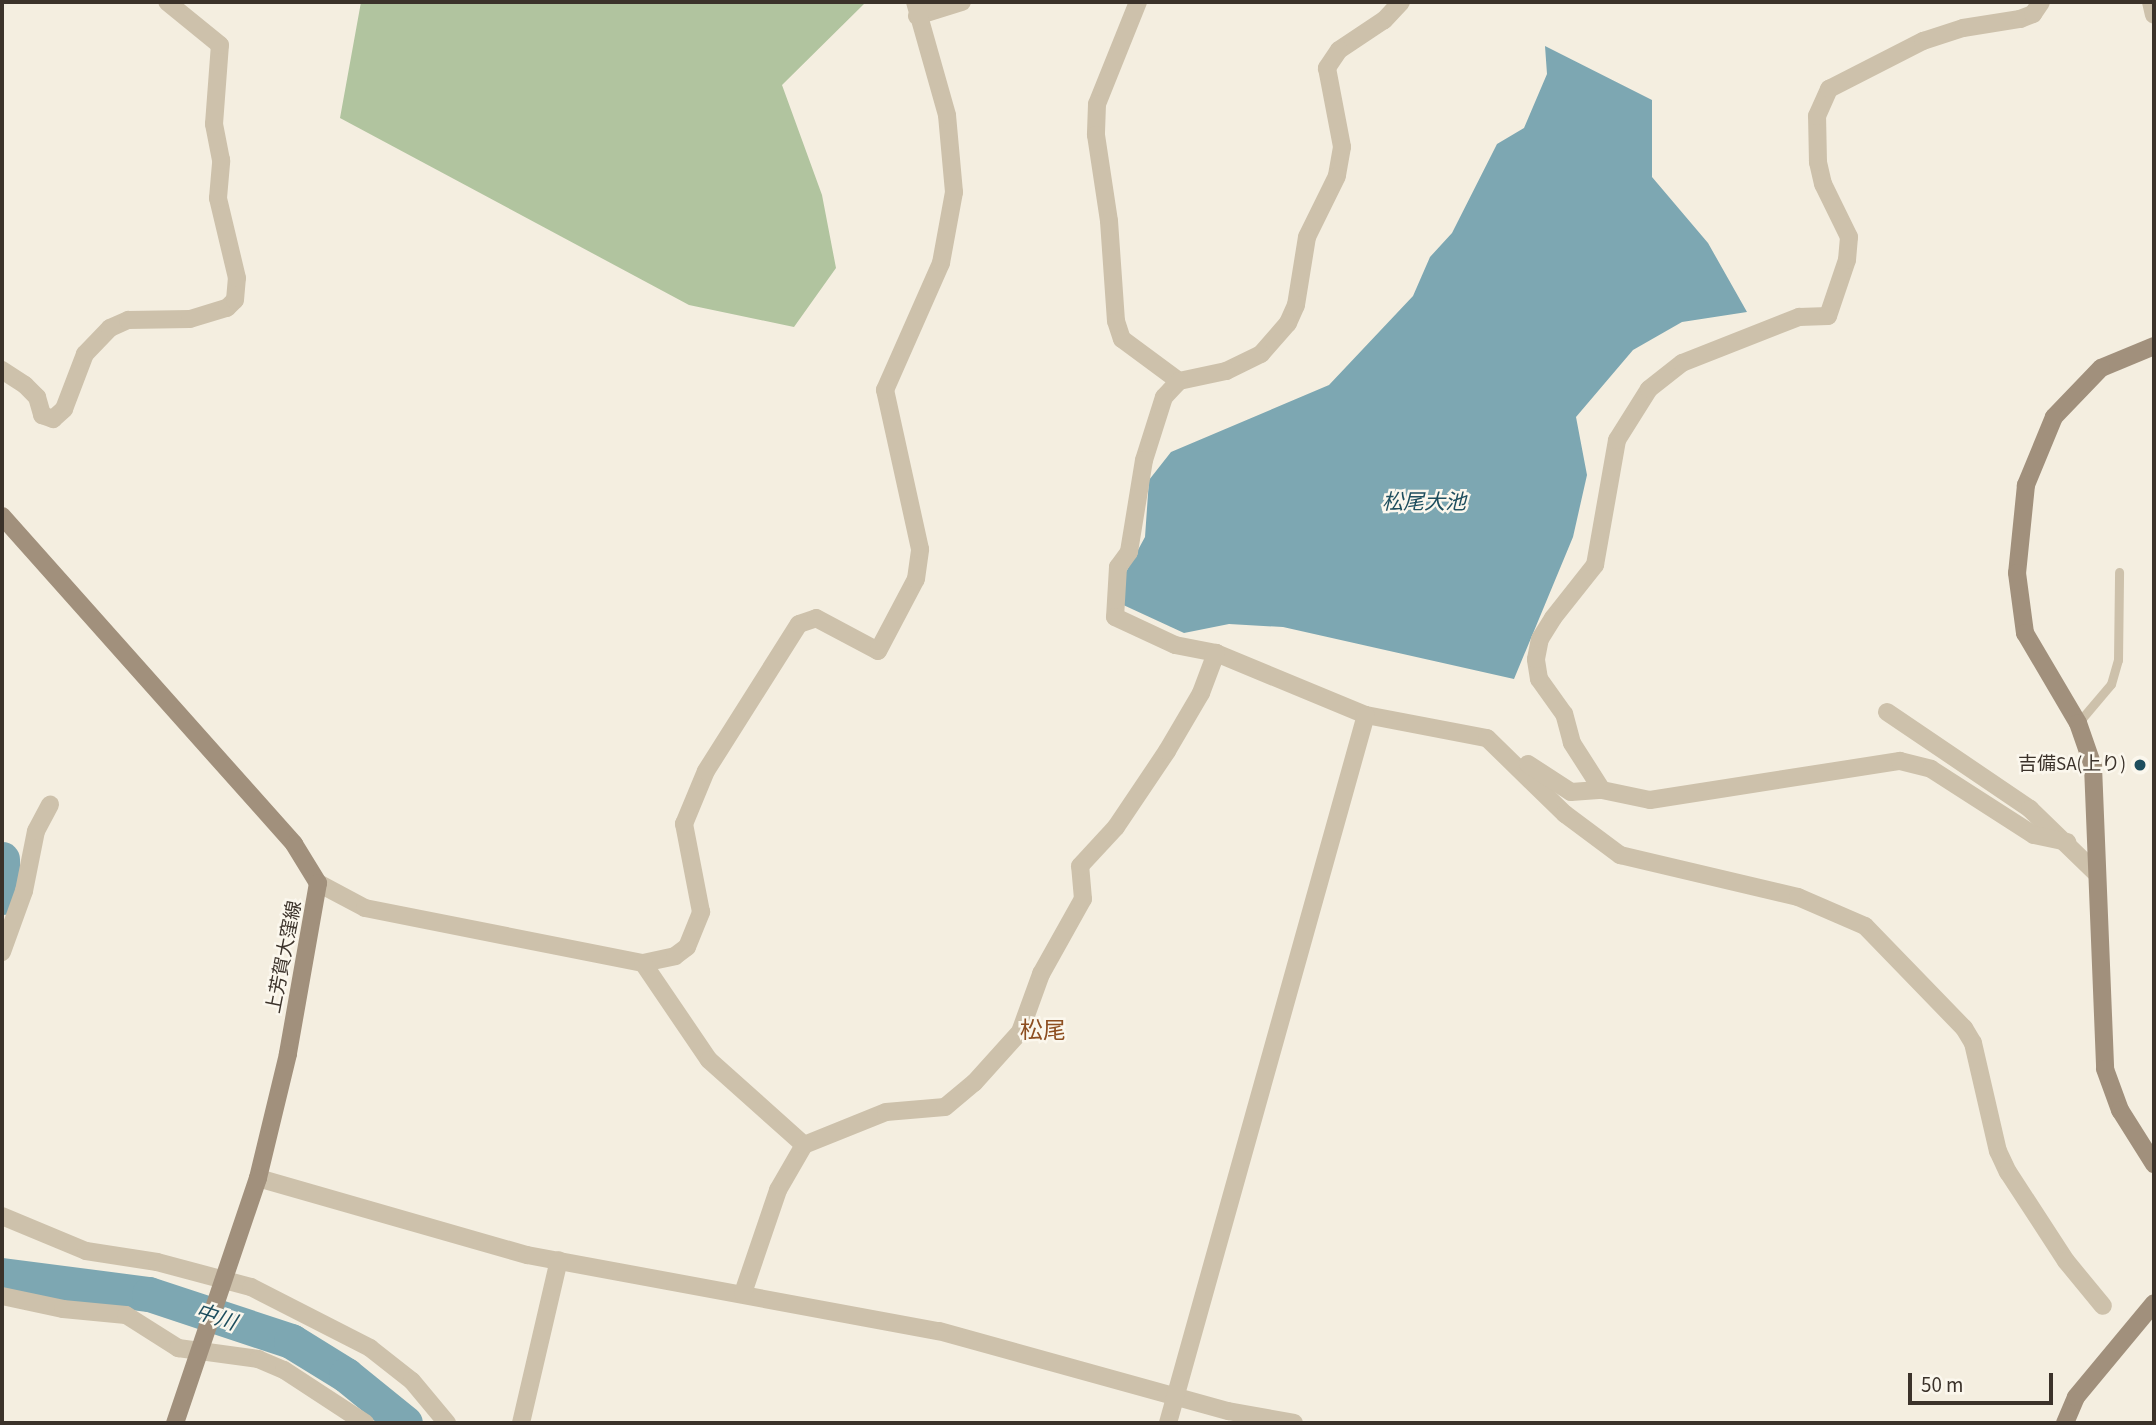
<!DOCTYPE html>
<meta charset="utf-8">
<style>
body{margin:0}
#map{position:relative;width:2156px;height:1425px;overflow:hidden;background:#f4eee0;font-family:"Source Sans 3","Noto Sans JP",sans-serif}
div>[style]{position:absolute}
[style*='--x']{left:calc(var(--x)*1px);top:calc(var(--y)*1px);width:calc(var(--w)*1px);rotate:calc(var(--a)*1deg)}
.green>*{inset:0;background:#b1c49f}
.water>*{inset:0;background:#7da7b2}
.river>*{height:35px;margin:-17.5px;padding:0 17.5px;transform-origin:17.5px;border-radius:17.5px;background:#7da7b2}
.lane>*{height:9px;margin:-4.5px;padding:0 4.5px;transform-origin:4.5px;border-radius:4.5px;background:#cdc1ab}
.street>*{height:18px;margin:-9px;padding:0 9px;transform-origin:9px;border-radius:9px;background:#cdc1ab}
.secondary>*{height:18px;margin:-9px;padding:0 9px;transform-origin:9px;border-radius:9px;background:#a1907c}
.dots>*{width:19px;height:19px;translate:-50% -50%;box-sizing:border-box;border:4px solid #fbf7ed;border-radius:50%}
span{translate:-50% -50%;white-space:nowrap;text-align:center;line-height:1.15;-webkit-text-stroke:5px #fbf7ed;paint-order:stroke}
.poi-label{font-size:19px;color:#3b322a}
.right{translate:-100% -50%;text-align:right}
.street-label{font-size:19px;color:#3b322a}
.water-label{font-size:21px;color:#1e4e5e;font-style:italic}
.quarter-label{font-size:23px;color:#8d4e20}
.frame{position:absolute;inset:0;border:4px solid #3b322a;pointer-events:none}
.scale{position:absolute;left:1908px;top:1373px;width:145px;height:32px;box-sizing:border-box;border:4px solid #3b322a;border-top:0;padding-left:9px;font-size:21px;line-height:24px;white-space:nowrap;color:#3b322a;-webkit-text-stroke:5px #fbf7ed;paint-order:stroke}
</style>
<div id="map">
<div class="green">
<div style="clip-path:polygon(361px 2px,866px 2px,782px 85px,822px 195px,836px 268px,794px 327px,689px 305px,340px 118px)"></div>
</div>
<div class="water">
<div style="clip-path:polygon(1545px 46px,1652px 100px,1652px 177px,1708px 243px,1747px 312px,1682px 322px,1633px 350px,1576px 417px,1587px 475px,1573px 537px,1514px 679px,1283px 627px,1229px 624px,1184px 633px,1119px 603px,1120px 583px,1145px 537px,1149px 480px,1171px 452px,1329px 385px,1413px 296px,1430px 257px,1452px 233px,1497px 144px,1524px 128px,1547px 74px)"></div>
</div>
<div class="river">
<div style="--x:2;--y:859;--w:38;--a:90"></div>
<div style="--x:2;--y:1275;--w:148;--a:7.4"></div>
<div style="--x:149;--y:1294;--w:150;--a:18.3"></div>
<div style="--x:291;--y:1341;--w:65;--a:31.7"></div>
<div style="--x:346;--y:1375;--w:76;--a:39.1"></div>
</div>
<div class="lane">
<div style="--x:2078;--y:723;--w:51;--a:-49.8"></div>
<div style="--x:2111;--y:684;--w:25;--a:-74"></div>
<div style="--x:2118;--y:660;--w:88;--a:-89.3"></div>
</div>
<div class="street">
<div style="--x:1138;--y:2;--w:110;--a:111.9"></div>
<div style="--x:1097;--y:104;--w:31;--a:92"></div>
<div style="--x:1096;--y:135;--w:87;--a:81.4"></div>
<div style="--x:1109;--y:221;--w:100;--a:86"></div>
<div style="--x:1116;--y:321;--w:19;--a:72"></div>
<div style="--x:1122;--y:339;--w:71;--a:36.4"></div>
<div style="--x:1401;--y:2;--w:25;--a:133"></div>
<div style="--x:1384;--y:20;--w:54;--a:146.3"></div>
<div style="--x:1339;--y:50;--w:22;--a:124"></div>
<div style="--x:1327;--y:68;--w:80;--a:79.2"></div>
<div style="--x:1342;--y:147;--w:29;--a:100"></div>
<div style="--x:1337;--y:176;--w:68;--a:116.2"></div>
<div style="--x:1307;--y:237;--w:69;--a:99.2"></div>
<div style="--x:1296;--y:305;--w:20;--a:114"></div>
<div style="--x:1288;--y:323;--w:41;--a:131.1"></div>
<div style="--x:1261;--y:354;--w:39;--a:154"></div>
<div style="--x:1226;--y:371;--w:48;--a:168"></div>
<div style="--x:1179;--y:381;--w:22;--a:133"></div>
<div style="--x:1164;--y:397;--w:66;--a:107.6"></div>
<div style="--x:1144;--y:460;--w:93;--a:99.3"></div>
<div style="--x:1129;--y:552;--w:19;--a:126"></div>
<div style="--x:1118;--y:567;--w:50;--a:93.4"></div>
<div style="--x:1115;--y:617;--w:66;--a:25"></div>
<div style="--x:1175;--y:645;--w:42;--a:11"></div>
<div style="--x:1216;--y:653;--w:162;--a:22.5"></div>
<div style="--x:1366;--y:715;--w:123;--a:10.8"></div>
<div style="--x:1487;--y:738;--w:109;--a:44.3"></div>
<div style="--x:1565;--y:814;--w:69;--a:36.7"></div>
<div style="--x:1620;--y:855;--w:183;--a:13.3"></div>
<div style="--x:1798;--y:897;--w:73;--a:23.4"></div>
<div style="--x:1865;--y:926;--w:142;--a:45.9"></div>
<div style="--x:1964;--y:1028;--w:17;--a:59"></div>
<div style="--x:1973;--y:1043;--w:111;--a:77"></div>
<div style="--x:1998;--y:1151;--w:23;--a:65"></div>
<div style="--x:2008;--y:1172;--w:106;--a:56.9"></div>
<div style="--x:2066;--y:1261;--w:58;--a:50.6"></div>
<div style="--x:2151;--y:2;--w:13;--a:77"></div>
<div style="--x:917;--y:16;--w:47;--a:-17.3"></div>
<div style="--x:2;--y:370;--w:27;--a:33"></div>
<div style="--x:25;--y:385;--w:17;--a:45"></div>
<div style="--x:37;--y:397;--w:19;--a:74"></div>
<div style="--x:42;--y:415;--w:12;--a:20"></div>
<div style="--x:53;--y:419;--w:15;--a:-42"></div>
<div style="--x:64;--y:409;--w:59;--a:-69.1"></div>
<div style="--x:85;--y:354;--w:36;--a:-46"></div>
<div style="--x:110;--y:328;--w:20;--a:-24"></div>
<div style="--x:128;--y:320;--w:62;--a:-0.9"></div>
<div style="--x:190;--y:319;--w:39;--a:-17"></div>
<div style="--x:227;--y:308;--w:11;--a:-45"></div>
<div style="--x:235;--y:300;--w:22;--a:-85"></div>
<div style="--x:237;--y:278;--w:82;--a:-103.4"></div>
<div style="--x:218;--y:198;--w:38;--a:-85"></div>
<div style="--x:221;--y:160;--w:37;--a:-101"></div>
<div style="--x:214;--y:124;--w:79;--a:-85.7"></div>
<div style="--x:220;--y:45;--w:68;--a:-140.9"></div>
<div style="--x:1887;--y:712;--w:173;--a:34.1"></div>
<div style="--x:2030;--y:809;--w:93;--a:44.1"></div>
<div style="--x:1528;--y:764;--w:51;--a:33.1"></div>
<div style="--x:1571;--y:792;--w:31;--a:-4"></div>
<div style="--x:1602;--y:790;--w:49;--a:11.8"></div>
<div style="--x:1650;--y:800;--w:253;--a:-8.9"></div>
<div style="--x:1900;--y:761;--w:32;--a:14"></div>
<div style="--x:1931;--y:769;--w:122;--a:32.7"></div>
<div style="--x:2034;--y:835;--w:34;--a:12"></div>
<div style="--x:1602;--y:790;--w:56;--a:-122.6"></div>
<div style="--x:1572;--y:743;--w:30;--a:-105"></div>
<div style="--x:1564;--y:714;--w:43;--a:-125.5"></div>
<div style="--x:1539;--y:679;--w:20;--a:-99"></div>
<div style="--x:1536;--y:659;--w:20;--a:-79"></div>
<div style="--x:1540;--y:639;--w:25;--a:-58"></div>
<div style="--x:1553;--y:618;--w:68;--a:-51.6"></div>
<div style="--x:1595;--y:565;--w:127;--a:-80"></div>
<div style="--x:1617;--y:440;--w:60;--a:-57.9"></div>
<div style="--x:1649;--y:389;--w:42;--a:-38.2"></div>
<div style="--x:1682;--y:363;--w:126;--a:-21.5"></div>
<div style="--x:1799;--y:317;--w:29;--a:-2"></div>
<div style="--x:1828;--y:316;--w:59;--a:-71.3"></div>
<div style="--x:1847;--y:260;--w:23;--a:-85"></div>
<div style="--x:1849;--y:237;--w:59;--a:-116.1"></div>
<div style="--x:1823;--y:184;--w:23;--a:-103"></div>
<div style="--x:1818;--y:162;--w:46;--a:-91.2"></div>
<div style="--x:1817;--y:116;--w:30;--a:-66"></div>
<div style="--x:1829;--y:89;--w:106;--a:-27.1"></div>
<div style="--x:1923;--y:41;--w:42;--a:-18"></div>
<div style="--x:1963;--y:28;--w:58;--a:-9"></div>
<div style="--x:2020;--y:19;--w:14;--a:-21"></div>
<div style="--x:2033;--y:14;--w:14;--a:-56"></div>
<div style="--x:318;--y:883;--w:53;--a:28"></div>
<div style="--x:365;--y:908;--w:283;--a:11.2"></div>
<div style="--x:643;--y:963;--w:33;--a:-12"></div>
<div style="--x:675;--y:956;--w:15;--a:-37"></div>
<div style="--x:687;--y:947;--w:38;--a:-68"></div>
<div style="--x:701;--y:912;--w:90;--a:-100.9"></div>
<div style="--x:684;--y:824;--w:57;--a:-67.5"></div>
<div style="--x:706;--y:771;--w:174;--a:-57.7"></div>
<div style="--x:799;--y:624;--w:18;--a:-19"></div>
<div style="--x:816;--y:618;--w:70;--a:28"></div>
<div style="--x:878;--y:651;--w:81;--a:-62.2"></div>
<div style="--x:916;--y:579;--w:30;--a:-82"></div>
<div style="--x:920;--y:549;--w:163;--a:-102.4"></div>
<div style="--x:885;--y:390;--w:139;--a:-66.2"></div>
<div style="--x:941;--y:263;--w:72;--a:-79.6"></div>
<div style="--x:954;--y:192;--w:77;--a:-95.2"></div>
<div style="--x:947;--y:115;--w:117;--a:-105.8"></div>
<div style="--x:2;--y:952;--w:65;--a:-70.2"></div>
<div style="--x:24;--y:891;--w:61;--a:-78.7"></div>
<div style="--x:36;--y:831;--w:30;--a:-62"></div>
<div style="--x:643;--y:963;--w:117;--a:55.8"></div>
<div style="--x:709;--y:1060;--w:127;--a:41.8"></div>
<div style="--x:258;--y:1178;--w:280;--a:16"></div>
<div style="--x:527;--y:1255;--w:419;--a:10.5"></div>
<div style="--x:939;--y:1331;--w:300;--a:15.5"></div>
<div style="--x:1228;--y:1411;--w:67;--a:10.3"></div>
<div style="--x:2;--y:1216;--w:91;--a:22.6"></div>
<div style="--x:86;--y:1251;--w:72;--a:8.8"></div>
<div style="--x:157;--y:1262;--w:97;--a:14.9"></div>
<div style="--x:251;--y:1287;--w:134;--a:27.1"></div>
<div style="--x:370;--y:1348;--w:53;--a:38.2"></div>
<div style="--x:412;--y:1381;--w:55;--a:50.2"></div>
<div style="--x:743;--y:1293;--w:109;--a:-71.2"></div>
<div style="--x:778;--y:1190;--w:52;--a:-60"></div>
<div style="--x:804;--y:1145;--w:88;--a:-21.9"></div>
<div style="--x:886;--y:1112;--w:59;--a:-4.8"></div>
<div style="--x:945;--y:1107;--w:38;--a:-40"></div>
<div style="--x:974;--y:1083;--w:69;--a:-48"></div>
<div style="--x:1020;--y:1032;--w:62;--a:-70.1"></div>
<div style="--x:1041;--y:974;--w:86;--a:-60.8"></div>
<div style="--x:1083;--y:899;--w:33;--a:-95"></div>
<div style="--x:1080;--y:866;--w:53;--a:-47.3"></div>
<div style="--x:1116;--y:827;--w:92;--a:-56.1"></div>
<div style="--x:1167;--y:751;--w:67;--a:-59.6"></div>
<div style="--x:1201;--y:693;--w:43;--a:-69.4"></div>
<div style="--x:2;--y:1296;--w:62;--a:12"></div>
<div style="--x:63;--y:1309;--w:63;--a:5.4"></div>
<div style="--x:126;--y:1315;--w:62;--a:32.4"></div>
<div style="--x:178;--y:1348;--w:81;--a:7.8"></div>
<div style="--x:258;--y:1359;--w:28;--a:23"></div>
<div style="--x:284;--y:1370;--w:97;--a:33.2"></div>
<div style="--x:521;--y:1423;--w:167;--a:-76.9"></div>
<div style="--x:1168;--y:1423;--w:735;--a:-74.38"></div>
</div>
<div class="secondary">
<div style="--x:2154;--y:346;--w:57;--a:157.5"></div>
<div style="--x:2101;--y:368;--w:68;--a:133.8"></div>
<div style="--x:2054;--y:417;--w:74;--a:112.4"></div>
<div style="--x:2026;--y:485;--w:88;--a:95.8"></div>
<div style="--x:2017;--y:573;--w:61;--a:82.4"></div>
<div style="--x:2025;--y:633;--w:104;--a:59.5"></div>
<div style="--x:2078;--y:723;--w:46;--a:70.8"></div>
<div style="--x:2093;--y:766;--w:303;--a:87.7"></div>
<div style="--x:2105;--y:1069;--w:44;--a:69.9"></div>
<div style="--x:2120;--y:1110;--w:64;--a:57.8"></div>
<div style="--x:2;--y:516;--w:439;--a:48.3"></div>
<div style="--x:294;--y:844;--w:46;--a:58.4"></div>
<div style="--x:318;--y:883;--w:174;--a:100"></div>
<div style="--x:288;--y:1054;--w:128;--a:103.6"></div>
<div style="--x:258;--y:1178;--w:259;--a:108.7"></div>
<div style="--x:2065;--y:1423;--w:28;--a:-67"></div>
<div style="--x:2076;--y:1397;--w:122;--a:-50.3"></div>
</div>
<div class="dots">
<div style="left:2140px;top:765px;background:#1e4e5e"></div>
</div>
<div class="poi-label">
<span class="right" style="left:2126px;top:765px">吉備SA(上り)</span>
</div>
<div class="street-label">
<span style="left:285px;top:957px;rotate:-79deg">上芳賀大窪線</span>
</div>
<div class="water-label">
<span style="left:1424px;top:502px">松尾大池</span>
<span style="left:216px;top:1317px;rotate:18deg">中川</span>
</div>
<div class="quarter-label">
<span style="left:1043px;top:1031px">松尾</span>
</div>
<div class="frame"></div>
<div class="scale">50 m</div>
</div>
